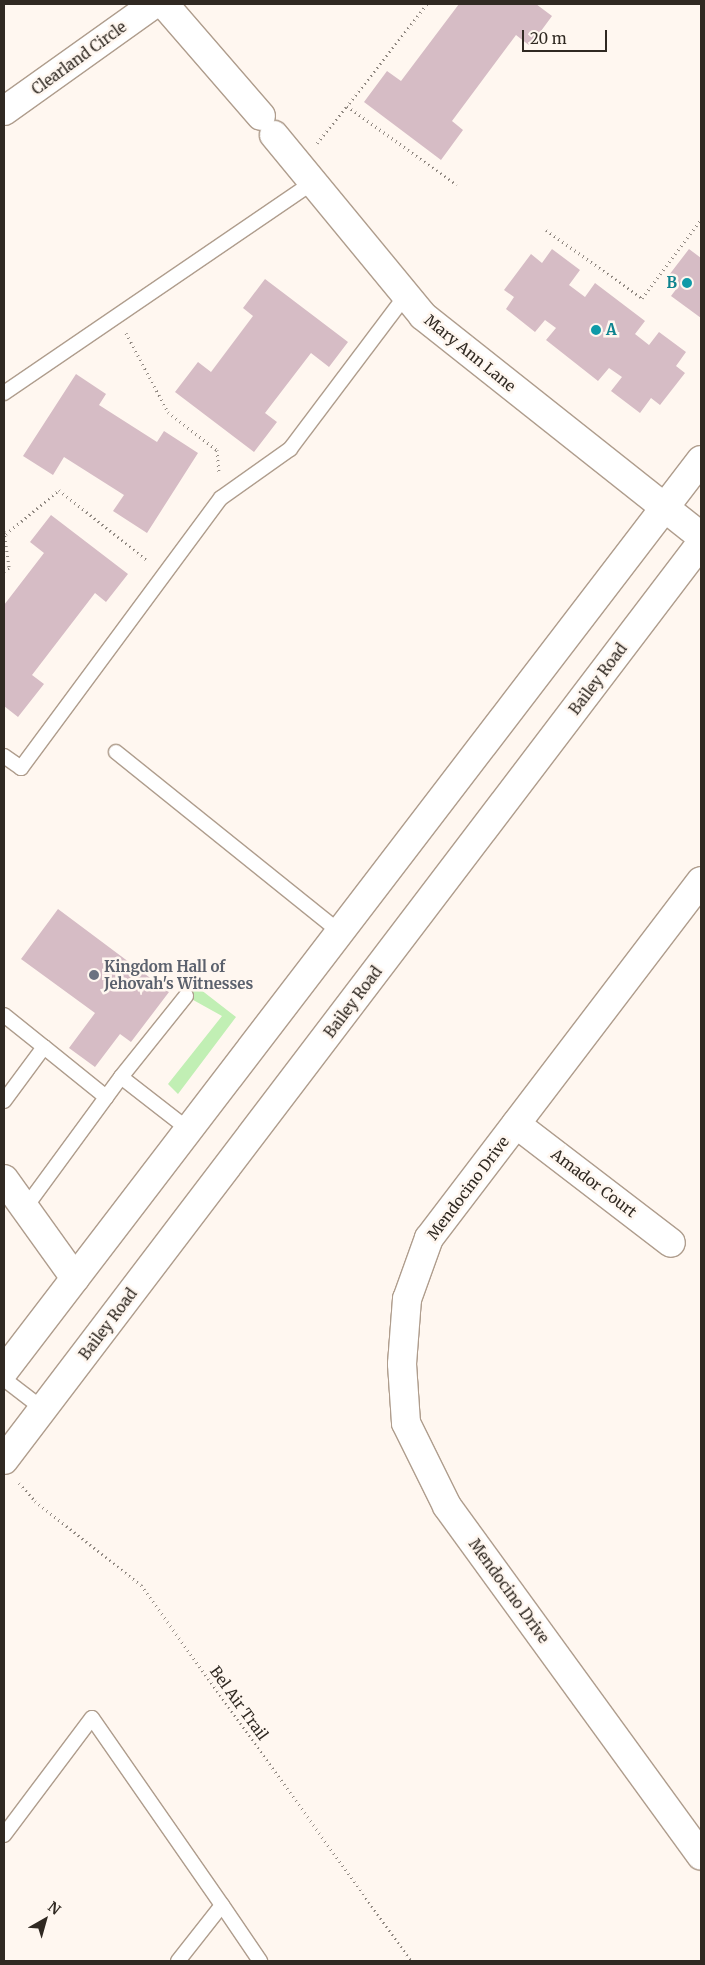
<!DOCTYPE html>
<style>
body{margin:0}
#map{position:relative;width:705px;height:1965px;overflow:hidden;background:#fff7f0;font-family:Merriweather,serif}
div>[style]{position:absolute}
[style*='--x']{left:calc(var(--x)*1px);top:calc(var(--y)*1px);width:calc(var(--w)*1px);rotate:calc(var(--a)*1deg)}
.green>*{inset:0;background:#c1efb4}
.building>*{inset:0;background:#d6bcc5}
.path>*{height:3px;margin-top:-1.5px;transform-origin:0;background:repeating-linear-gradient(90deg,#918982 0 1px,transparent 0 5px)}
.roads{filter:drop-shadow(1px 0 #af9d8d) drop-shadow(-1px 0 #af9d8d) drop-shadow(0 1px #af9d8d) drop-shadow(0 -1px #af9d8d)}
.service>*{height:14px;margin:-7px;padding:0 7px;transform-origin:7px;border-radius:7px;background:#fff}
.minor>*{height:28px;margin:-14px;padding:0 14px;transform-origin:14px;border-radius:14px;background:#fff}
.secondary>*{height:28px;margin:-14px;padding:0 14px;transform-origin:14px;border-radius:14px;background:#fff}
.dots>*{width:14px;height:14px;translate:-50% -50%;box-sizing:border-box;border:2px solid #fff7f0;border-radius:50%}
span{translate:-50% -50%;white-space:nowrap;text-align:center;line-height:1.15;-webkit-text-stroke:5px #fff7f0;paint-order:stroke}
.street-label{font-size:15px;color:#302922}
.culture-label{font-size:15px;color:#0d838f;font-weight:700}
.right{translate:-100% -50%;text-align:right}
.left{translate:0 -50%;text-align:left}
.worship-label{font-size:15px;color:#5b616d;font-weight:700}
.frame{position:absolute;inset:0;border:5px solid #302922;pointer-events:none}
.north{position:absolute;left:20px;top:1895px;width:50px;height:50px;-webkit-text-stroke:4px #fff7f0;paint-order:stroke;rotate:38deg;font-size:14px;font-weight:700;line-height:20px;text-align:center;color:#302922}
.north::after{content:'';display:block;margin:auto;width:18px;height:22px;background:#302922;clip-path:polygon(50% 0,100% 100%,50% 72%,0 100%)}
.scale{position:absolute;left:522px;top:30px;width:85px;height:22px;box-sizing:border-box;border:2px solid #302922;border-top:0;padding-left:6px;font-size:15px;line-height:18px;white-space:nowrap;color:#302922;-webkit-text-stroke:4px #fff7f0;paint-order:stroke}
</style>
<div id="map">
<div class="green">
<div style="clip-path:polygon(196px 986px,236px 1017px,178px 1094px,168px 1084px,222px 1016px,186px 996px)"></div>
</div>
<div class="building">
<div style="clip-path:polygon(459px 4px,536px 4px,552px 16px,530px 46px,516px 35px,452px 121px,463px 130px,441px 160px,364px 102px,387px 71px,401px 81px)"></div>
<div style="clip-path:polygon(552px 249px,580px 270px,569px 285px,585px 297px,595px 283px,645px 321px,635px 334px,649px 345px,659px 332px,686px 352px,676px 366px,685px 373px,660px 405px,651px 398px,640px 413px,611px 391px,622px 377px,609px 368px,598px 381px,546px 340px,556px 328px,545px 320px,535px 332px,506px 309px,514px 297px,504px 290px,531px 254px,542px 263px)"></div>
<div style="clip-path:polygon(689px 249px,701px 258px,701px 318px,671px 296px,677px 288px,666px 279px)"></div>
<div style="clip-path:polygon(265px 279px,348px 342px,329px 367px,311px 353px,265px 413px,277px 422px,254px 452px,175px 392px,198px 362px,211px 372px,253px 316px,243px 308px)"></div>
<div style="clip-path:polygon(76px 374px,106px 394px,99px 405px,157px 442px,164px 431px,198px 453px,147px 533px,113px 511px,124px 495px,64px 457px,53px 475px,23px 456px)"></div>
<div style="clip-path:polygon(51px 515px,128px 574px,106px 602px,95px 593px,32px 675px,44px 684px,18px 717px,4px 706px,4px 605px,44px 553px,30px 542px)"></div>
<div style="clip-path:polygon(58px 909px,169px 992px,131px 1042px,120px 1034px,95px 1067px,69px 1048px,95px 1013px,21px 959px)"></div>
</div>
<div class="path">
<div style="--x:427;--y:4;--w:130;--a:128.1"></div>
<div style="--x:347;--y:106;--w:135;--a:35.7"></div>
<div style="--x:317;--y:143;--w:48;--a:-51"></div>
<div style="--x:546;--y:230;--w:118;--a:35.3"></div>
<div style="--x:642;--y:298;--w:99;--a:-53.2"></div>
<div style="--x:126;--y:333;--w:89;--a:62"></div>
<div style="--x:168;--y:412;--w:62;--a:37.8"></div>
<div style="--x:217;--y:450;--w:23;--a:85"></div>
<div style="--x:4;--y:531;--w:37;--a:82"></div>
<div style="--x:9;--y:568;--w:6;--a:149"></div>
<div style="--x:6;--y:534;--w:69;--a:-39.7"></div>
<div style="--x:59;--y:490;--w:114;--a:38.6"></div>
<div style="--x:19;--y:1483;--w:24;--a:48"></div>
<div style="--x:35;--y:1501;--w:135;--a:38.4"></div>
<div style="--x:141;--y:1585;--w:463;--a:54.3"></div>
</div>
<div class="roads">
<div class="service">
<div style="--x:4;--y:393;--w:373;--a:-34.3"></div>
<div style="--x:116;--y:752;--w:287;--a:38.8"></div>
<div style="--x:4;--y:756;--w:21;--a:35"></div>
<div style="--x:21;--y:768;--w:336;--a:-53.5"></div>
<div style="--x:221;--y:498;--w:85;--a:-35.4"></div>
<div style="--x:290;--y:449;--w:193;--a:-53"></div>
<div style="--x:4;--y:1015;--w:51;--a:38.7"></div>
<div style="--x:121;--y:1077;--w:104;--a:-51.3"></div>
<div style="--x:4;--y:1101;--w:67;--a:-53.5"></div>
<div style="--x:44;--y:1047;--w:80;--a:38.9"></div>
<div style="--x:25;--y:1208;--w:162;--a:-53.8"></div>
<div style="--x:121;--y:1077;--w:86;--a:37.9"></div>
<div style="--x:4;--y:1379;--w:49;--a:37.6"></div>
<div style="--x:4;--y:1835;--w:146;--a:-53.1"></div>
<div style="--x:92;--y:1718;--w:228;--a:55.2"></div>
<div style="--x:178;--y:1961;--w:71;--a:-51.8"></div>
<div style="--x:222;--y:1905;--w:68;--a:55.8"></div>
</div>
<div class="minor">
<div style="--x:164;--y:4;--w:148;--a:49.1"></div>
<div style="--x:4;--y:111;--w:184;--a:-35.5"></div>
<div style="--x:274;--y:135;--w:234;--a:50.5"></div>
<div style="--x:423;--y:316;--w:355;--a:38.4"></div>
<div style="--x:701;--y:881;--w:449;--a:127.3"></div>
<div style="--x:429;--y:1238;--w:65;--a:109.8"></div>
<div style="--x:407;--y:1299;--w:65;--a:94.4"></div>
<div style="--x:402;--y:1364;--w:59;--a:86.1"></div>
<div style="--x:406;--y:1423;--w:93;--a:63.7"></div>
<div style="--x:447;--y:1506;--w:432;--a:54"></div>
<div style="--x:516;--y:1124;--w:195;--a:37.5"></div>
<div style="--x:4;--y:1179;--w:122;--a:54.4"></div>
</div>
<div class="secondary">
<div style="--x:4;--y:1371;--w:1147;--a:-52.58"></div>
<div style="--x:4;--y:1460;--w:1152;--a:-52.76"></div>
</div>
</div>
<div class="dots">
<div style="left:687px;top:283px;background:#0f9aa8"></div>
<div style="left:596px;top:330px;background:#0f9aa8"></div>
<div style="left:94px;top:975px;background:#6b7280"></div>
</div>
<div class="street-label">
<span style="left:79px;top:58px;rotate:-36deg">Clearland Circle</span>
<span style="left:470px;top:353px;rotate:39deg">Mary Ann Lane</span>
<span style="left:598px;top:679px;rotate:-53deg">Bailey Road</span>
<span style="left:353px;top:1002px;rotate:-53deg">Bailey Road</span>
<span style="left:594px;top:1183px;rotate:37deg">Amador Court</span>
<span style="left:468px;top:1188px;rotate:-53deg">Mendocino Drive</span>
<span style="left:108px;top:1324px;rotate:-53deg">Bailey Road</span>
<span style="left:509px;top:1591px;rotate:54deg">Mendocino Drive</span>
<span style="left:239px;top:1703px;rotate:54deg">Bel Air Trail</span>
</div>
<div class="culture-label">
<span class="right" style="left:677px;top:283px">B</span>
<span class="left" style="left:606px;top:330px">A</span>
</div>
<div class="worship-label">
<span class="left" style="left:104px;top:975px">Kingdom Hall of<br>Jehovah's Witnesses</span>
</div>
<div class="frame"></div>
<div class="north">N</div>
<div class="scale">20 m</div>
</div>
